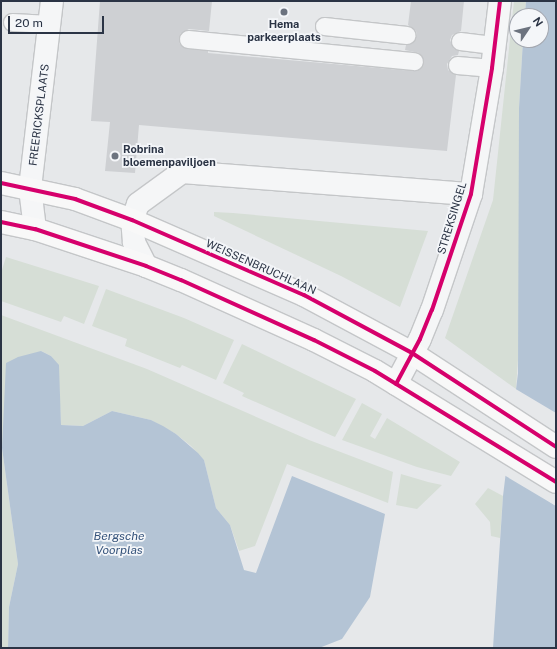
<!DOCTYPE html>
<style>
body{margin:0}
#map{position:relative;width:557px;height:649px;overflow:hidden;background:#e6e8ea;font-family:"Public Sans",sans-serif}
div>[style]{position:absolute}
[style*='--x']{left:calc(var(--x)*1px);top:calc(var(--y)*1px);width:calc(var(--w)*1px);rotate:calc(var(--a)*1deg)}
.green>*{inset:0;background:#d6ded6}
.water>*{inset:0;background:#b4c4d5}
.pier>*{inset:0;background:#e6e8ea}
.building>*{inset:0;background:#ced0d3}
.roads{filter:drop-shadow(1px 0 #c4c6c8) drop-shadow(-1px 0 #c4c6c8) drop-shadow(0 1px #c4c6c8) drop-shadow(0 -1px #c4c6c8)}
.lane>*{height:17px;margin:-8.5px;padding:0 8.5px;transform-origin:8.5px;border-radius:8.5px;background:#f5f6f7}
.street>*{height:22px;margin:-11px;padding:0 11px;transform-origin:11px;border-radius:11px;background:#f5f6f7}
.secondary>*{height:22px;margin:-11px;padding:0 11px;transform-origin:11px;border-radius:11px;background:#f8f8f8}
.cycleway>*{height:4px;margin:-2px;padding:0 2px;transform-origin:2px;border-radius:2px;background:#d6006c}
.dots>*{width:11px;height:11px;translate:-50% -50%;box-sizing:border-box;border:2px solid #f4f6f9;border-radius:50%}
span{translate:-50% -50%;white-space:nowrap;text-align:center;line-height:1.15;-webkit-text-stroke:3.5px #f4f6f9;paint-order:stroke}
.poi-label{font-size:11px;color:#2b3445;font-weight:700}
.left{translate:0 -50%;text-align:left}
.street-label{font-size:11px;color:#2b3445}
.water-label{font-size:12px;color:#34527a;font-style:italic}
.frame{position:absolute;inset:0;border:2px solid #2b3445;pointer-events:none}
.north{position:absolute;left:509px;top:8px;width:40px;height:40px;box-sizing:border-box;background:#f4f6f9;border:1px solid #a4a8b1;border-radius:50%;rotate:55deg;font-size:11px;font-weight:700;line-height:16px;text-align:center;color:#2b3445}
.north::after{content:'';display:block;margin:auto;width:14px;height:18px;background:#6c737f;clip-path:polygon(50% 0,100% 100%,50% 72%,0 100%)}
.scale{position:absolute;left:8px;top:16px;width:96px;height:18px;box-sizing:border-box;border:2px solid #2b3445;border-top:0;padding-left:5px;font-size:12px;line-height:14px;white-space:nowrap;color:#2b3445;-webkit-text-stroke:3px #f4f6f9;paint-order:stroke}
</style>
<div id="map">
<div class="green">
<div style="clip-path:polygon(514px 1px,526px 1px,525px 16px,517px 16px,517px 40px,523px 40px,519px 108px,519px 345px,516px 389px,445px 338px,493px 200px)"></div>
<div style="clip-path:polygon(214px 212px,233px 213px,428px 231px,400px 307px,341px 276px,214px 216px)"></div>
<div style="clip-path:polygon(6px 257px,99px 286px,84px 324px,64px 316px,61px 322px,1px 301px,1px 273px)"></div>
<div style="clip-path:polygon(106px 289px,184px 318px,234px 340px,216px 380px,182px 365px,180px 368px,125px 346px,127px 339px,92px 326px)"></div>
<div style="clip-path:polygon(1px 315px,147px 369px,309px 440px,393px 472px,388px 503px,287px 464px,255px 546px,239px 551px,230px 525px,216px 508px,204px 460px,191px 446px,176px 434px,151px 420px,112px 411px,83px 426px,61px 425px,58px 365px,51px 356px,41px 351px,2px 448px,18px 564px,9px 607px,8px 648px,1px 648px)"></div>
<div style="clip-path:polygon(242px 344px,356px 399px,335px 437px,242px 396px,244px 393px,223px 383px)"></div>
<div style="clip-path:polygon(362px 403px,382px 414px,370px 436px,375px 439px,387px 418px,460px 462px,451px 476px,417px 467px,342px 440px)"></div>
<div style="clip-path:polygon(401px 474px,428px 482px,442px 485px,417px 509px,396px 505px)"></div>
<div style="clip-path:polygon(488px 488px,503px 496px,500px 538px,491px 536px,490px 522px,475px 504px)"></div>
</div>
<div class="water">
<div style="clip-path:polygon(526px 1px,556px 1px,556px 431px,547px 500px,556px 506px,556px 648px,493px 648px,503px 496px,518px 373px,519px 108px,523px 40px,541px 40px,541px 16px,525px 16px)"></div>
<div style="clip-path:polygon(41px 351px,51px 356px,59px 365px,61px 425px,83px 426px,112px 411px,151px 420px,163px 426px,176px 434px,198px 453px,204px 460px,216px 508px,230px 525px,244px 570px,256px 573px,292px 476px,385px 514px,370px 597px,342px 639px,319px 648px,8px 648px,9px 607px,18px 564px,2px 448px,6px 363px,18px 357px)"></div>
</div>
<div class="pier">
<div style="clip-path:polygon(514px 388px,556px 413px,556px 448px,549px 499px,556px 503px,556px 506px,504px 475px)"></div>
</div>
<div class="building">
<div style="clip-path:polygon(100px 1px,212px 1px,209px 31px,189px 29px,180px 34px,179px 43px,187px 49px,208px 51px,208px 53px,413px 71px,422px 67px,424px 62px,419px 53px,405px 50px,406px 45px,411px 44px,417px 36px,416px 31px,408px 25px,411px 1px,464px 1px,461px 31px,452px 35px,450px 40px,454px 49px,459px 51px,458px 55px,452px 56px,447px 64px,448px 70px,456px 75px,447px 151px,139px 125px,135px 173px,105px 171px,110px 122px,91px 121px)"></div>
</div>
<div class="roads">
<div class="lane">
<div style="--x:12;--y:22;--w:38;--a:3"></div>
<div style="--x:324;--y:26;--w:83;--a:6.2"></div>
<div style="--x:188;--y:39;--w:227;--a:5.6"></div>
<div style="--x:460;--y:41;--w:35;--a:7"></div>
<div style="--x:457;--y:65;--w:35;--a:5"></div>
</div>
<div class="street">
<div style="--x:35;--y:229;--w:41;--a:-97"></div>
<div style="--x:30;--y:188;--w:188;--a:-83.3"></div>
<div style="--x:146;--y:266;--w:27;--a:-117"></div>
<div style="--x:134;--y:242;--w:22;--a:-95"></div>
<div style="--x:132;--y:220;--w:17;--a:-69"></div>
<div style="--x:138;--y:204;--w:54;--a:-36"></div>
<div style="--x:182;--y:172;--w:290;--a:4.4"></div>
<div style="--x:396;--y:384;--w:51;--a:-61.9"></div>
<div style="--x:420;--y:339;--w:31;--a:-68"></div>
<div style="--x:432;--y:310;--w:122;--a:-71.4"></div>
<div style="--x:471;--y:194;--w:128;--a:-80.5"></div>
<div style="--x:492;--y:68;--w:67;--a:-83.2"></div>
</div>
<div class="secondary">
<div style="--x:1;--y:183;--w:76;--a:12.2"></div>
<div style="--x:75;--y:199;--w:61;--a:20.2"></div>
<div style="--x:132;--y:220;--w:188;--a:23.6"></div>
<div style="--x:304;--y:295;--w:123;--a:28.2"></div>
<div style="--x:412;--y:353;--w:172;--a:33.1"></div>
<div style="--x:1;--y:222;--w:35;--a:12"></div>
<div style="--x:35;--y:229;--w:117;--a:18.4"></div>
<div style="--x:146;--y:266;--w:38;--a:22"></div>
<div style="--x:181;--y:280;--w:146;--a:24.3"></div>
<div style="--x:314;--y:340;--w:68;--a:26.9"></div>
<div style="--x:375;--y:371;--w:212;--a:31.5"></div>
</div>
</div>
<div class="cycleway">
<div style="--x:1;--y:183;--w:76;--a:12.2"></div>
<div style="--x:75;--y:199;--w:61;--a:20.2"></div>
<div style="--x:132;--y:220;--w:188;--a:23.6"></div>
<div style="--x:304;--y:295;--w:123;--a:28.2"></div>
<div style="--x:412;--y:353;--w:172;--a:33.1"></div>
<div style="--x:1;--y:222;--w:35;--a:12"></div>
<div style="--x:35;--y:229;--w:117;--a:18.4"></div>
<div style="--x:146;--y:266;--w:38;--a:22"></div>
<div style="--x:181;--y:280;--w:146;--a:24.3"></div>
<div style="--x:314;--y:340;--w:68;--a:26.9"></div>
<div style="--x:375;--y:371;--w:212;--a:31.5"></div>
<div style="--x:396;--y:384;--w:51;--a:-61.9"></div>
<div style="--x:420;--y:339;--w:31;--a:-68"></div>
<div style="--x:432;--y:310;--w:122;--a:-71.4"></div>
<div style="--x:471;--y:194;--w:128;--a:-80.5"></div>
<div style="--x:492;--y:68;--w:67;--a:-83.2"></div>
</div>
<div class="dots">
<div style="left:284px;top:12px;background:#6c737f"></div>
<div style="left:115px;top:156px;background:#6c737f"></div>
</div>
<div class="poi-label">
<span style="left:284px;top:31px">Hema<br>parkeerplaats</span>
<span class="left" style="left:123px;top:156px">Robrina<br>bloemenpaviljoen</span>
</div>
<div class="street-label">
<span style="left:39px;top:115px;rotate:-83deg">FREERICKSPLAATS</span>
<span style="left:452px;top:218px;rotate:-73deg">STREKSINGEL</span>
<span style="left:261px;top:267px;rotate:24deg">WEISSENBRUCHLAAN</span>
</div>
<div class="water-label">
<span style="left:119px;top:544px">Bergsche<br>Voorplas</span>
</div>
<div class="frame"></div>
<div class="north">N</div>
<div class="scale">20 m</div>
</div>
